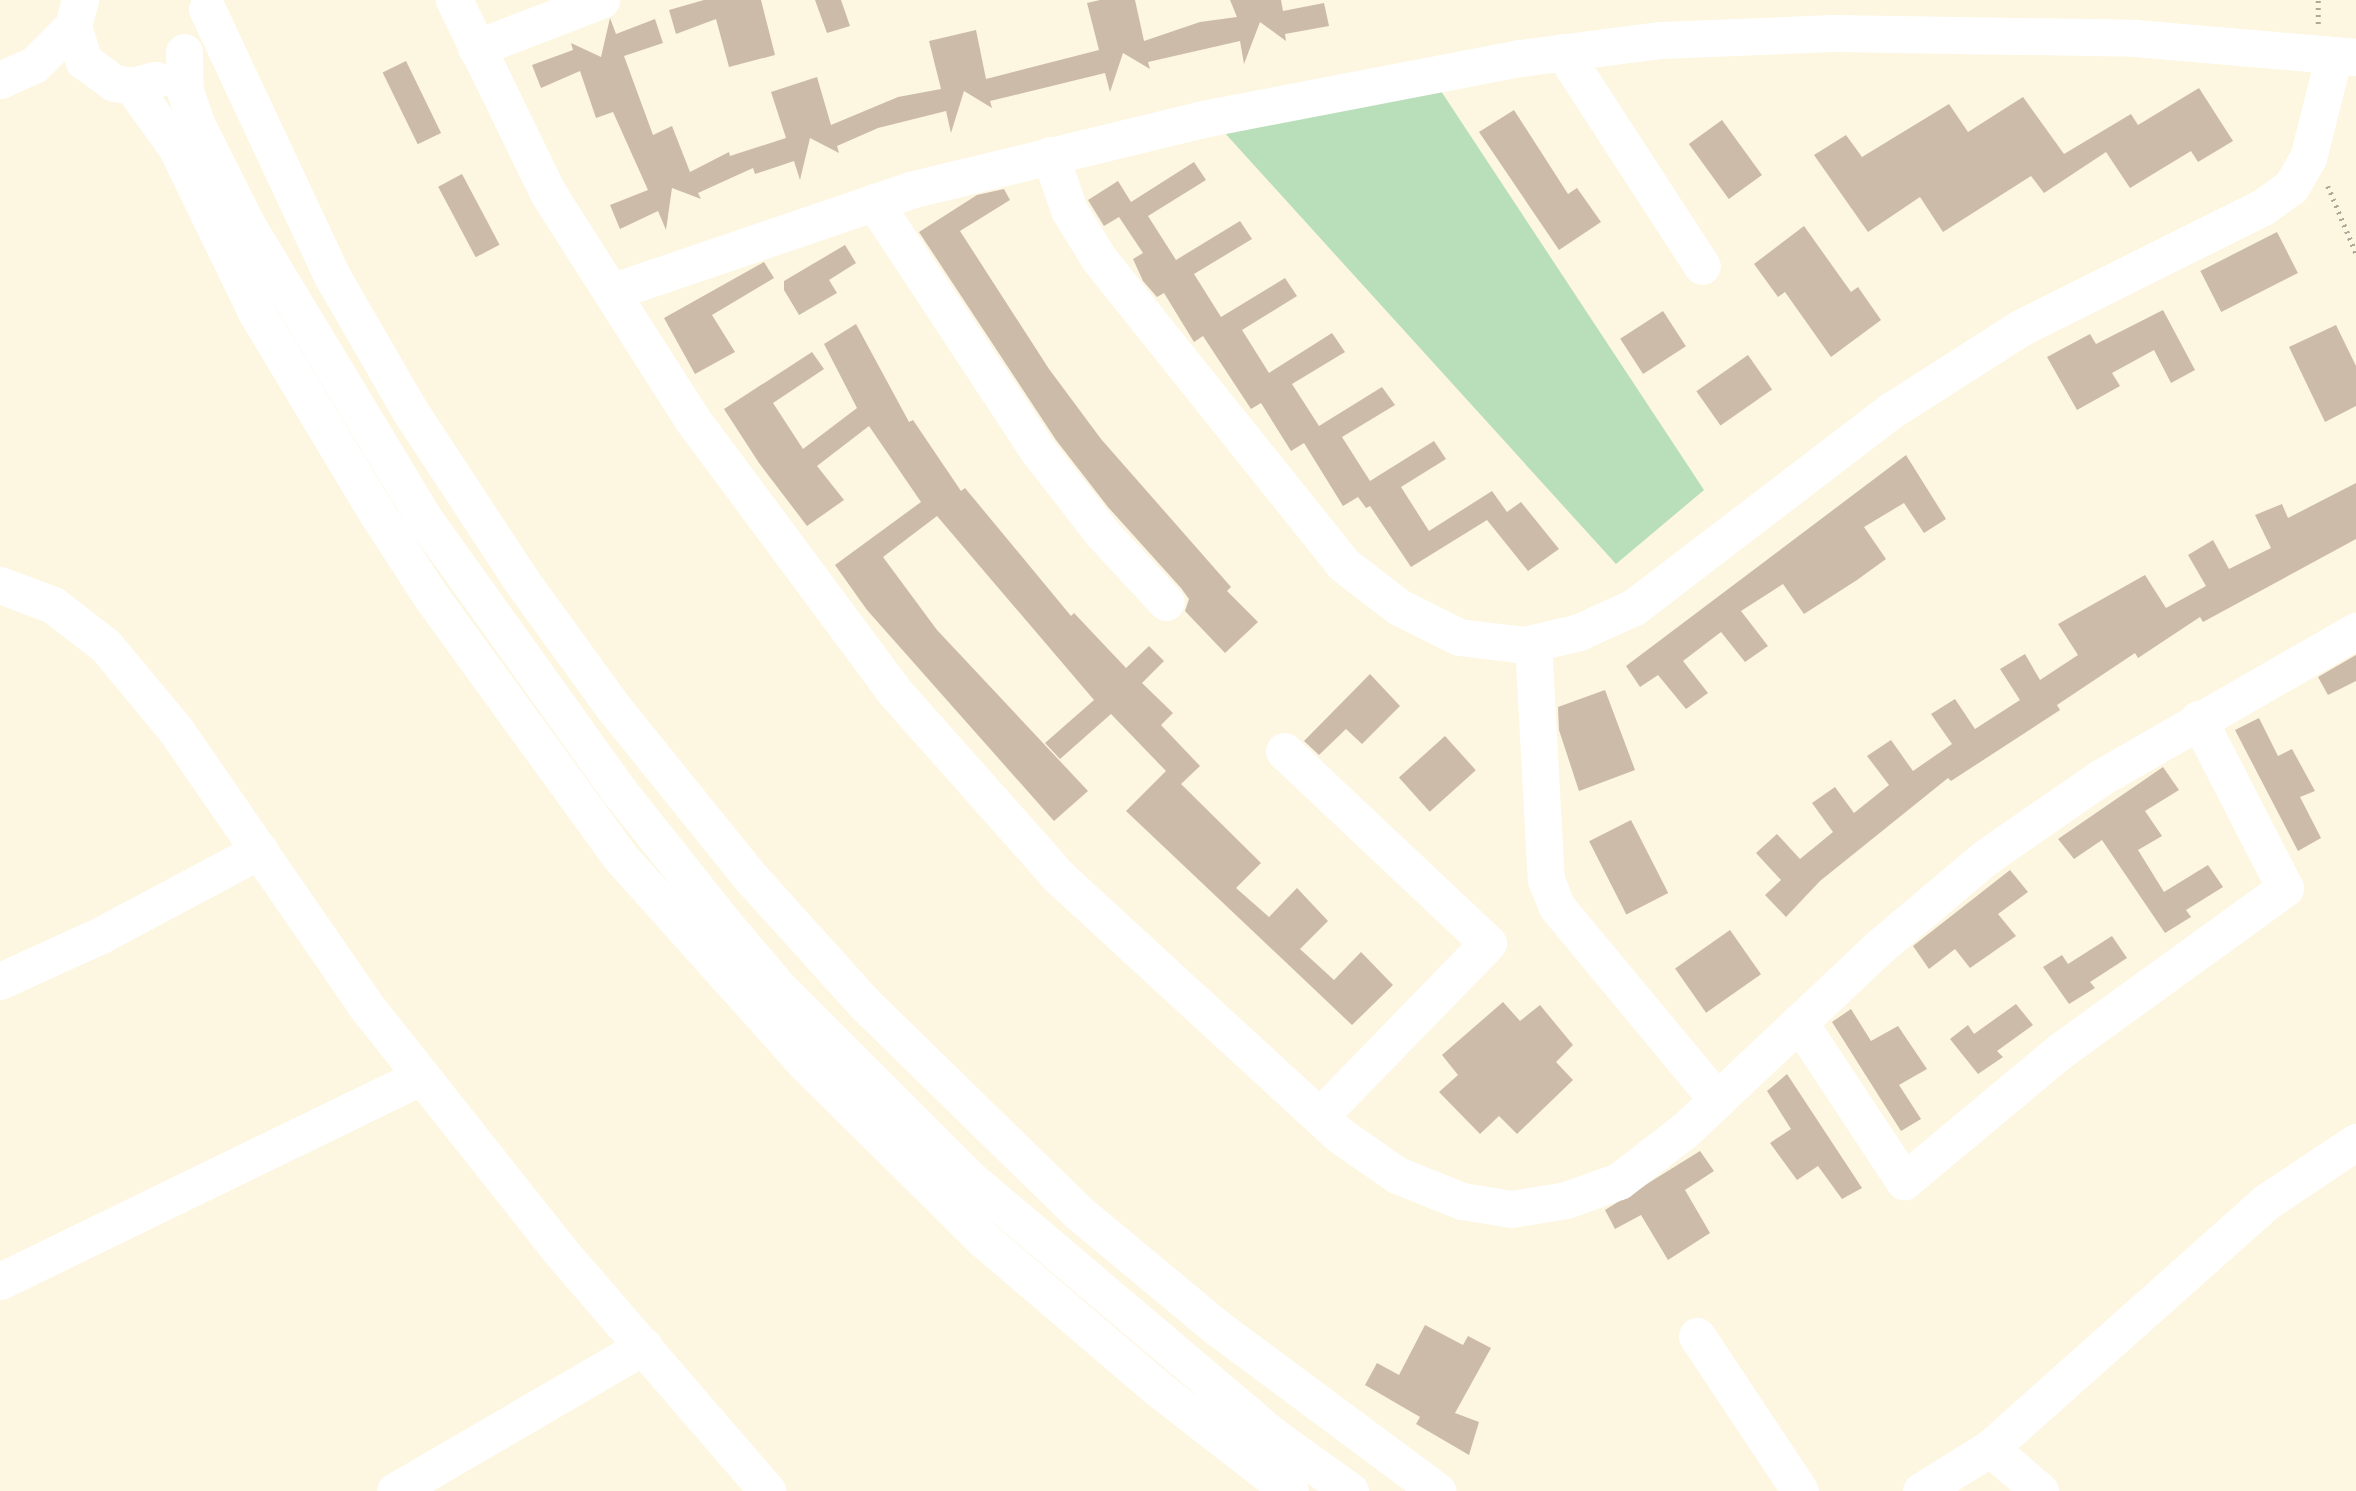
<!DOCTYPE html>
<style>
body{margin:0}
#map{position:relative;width:2356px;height:1491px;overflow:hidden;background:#fdf6e0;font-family:"Asap Condensed",sans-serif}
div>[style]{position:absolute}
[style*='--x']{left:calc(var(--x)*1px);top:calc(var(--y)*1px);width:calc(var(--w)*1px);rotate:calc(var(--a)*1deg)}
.green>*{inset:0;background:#b8dfb9}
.building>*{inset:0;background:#cdbbaa;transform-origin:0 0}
.path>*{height:4.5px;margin-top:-2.25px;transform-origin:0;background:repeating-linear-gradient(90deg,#ada897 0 2px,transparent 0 7px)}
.minor>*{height:37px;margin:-18.5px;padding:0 18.5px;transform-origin:18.5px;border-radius:18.5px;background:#fff}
span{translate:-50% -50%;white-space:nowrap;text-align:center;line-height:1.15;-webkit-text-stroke:6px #fdf6e0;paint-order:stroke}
</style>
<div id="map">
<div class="green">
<div style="clip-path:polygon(1435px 82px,1704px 490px,1616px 564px,1213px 120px)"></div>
</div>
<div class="building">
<div style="clip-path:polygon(704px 0,761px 0,775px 55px,729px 67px,716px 19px,676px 34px,669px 10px)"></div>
<div style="clip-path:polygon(815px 0,841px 0,850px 26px,827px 33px)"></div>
<div style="clip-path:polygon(1100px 0,1135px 0,1144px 41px,1200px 22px,1237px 17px,1230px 0,1281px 0,1283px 11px,1324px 3px,1329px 26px,1285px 34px,1286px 41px,1260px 22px,1244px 64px,1240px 41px,1148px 62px,1150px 69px,1123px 53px,1110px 92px,1105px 73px,990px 101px,992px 108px,964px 91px,951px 133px,946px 111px,878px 128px,837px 146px,839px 153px,810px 138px,800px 180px,794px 161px,755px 174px,753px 168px,698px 193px,701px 199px,672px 188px,666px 230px,658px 211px,620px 229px,610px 205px,648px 190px,613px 112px,596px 118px,580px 71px,541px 88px,532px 65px,573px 50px,571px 43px,601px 57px,610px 18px,616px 34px,655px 19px,663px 43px,624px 56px,653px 135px,672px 126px,690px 172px,729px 152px,730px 156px,786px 138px,771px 92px,817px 77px,831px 125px,898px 97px,941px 89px,929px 41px,976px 30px,986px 79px,1099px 50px,1087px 3px)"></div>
<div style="left:406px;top:61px;width:80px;height:26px;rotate:64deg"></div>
<div style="clip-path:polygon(2199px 88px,2233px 141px,2198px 162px,2191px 151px,2130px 188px,2106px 152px,2044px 193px,2031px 176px,1943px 232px,1920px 197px,1868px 232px,1814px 155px,1846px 135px,1862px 157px,1949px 104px,1968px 132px,2023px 97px,2064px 154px,2131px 114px,2138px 125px)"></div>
<div style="clip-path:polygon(1514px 110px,1568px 194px,1577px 188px,1601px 222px,1559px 250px,1479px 132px)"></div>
<div style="left:1722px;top:120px;width:68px;height:41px;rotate:54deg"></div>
<div style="clip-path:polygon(1194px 162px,1206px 180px,1148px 216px,1176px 260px,1240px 221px,1252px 239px,1194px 274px,1221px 317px,1285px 278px,1297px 296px,1242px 330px,1269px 373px,1332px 333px,1345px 352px,1292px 384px,1319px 426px,1382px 387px,1395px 405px,1342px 437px,1370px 481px,1434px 441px,1446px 459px,1401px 487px,1429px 531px,1492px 491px,1507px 512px,1521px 502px,1559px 549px,1528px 571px,1487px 520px,1411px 567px,1370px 506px,1366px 508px,1358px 497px,1343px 506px,1304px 443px,1291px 451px,1261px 403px,1251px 409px,1203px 336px,1194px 342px,1164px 293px,1157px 297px,1143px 281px,1133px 259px,1143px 253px,1119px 217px,1104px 226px,1088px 200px,1118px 181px,1131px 202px)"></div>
<div style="left:462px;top:174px;width:80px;height:27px;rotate:62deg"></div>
<div style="clip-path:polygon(1004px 189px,1010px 200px,960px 231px,1049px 369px,1101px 439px,1231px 587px,1227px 591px,1258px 622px,1225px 653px,1185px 611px,1189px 599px,1181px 588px,1108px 507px,1056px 440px,919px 232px,977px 195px)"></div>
<div style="clip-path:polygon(1804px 226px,1851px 292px,1858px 287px,1881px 320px,1831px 357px,1785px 292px,1778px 297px,1754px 264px)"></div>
<div style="left:2277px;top:232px;width:46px;height:86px;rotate:63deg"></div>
<div style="clip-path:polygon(845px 245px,856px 263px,829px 280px,837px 293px,799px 315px,784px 290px,784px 281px)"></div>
<div style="clip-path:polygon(764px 262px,774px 278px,712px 315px,735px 352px,695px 374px,664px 318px)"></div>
<div style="clip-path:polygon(2163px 310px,2195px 370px,2171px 383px,2154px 350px,2112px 373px,2120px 386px,2077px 410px,2047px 357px,2090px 334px,2096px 344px)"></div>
<div style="left:1663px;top:311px;width:42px;height:51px;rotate:57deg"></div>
<div style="clip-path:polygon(856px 324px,909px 422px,913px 420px,961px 491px,965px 488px,1071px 616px,1074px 613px,1126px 668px,1149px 646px,1164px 661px,1142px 683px,1173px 713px,1161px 725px,1200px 766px,1181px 784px,1261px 863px,1236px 888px,1269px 917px,1297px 888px,1328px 921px,1300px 949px,1334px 980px,1361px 952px,1393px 985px,1352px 1025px,1126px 811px,1166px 771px,1111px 714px,1060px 759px,1045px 743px,1094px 700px,937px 516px,883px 557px,937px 630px,1088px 791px,1054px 821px,867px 610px,835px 565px,921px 502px,869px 426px,817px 466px,844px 500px,807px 526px,759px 463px,724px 409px,812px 352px,824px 369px,773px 403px,803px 449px,857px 408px,824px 344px)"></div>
<div style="clip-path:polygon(2336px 325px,2356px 366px,2356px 406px,2325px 422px,2289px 347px)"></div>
<div style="left:1748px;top:355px;width:42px;height:63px;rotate:55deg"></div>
<div style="clip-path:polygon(1906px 455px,1946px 519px,1924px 533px,1904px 503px,1864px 527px,1886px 559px,1857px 580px,1804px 614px,1783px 584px,1741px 611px,1768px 646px,1745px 662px,1721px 632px,1683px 661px,1708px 693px,1686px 709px,1658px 675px,1640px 687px,1626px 666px)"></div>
<div style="clip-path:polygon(2356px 483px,2356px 539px,2203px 622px,2200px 617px,2138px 658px,2135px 653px,2057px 705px,2060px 710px,1951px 781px,1948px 778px,1820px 881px,1786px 917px,1765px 895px,1781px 880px,1756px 853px,1777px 834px,1800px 859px,1833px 832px,1812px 803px,1835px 787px,1854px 813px,1889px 785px,1867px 756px,1891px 740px,1913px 771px,1952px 744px,1931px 714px,1955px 699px,1975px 729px,2020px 700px,2000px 669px,2025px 654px,2040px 680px,2078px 655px,2058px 624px,2145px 575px,2166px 608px,2206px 586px,2188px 555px,2213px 540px,2229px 569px,2271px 548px,2255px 515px,2282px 504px,2288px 518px)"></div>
<div style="clip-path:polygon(2356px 655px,2356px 681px,2328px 695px,2318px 677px)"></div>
<div style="clip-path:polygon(1370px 674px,1400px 706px,1362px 744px,1346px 729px,1319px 755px,1304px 741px)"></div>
<div style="clip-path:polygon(1605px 690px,1635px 770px,1579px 791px,1559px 730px,1558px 707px)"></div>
<div style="clip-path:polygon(2259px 718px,2278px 756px,2292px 749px,2315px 791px,2300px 797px,2321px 838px,2298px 851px,2235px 730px)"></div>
<div style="left:1445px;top:736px;width:46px;height:62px;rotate:48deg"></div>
<div style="clip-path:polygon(2163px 767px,2179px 790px,2145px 811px,2162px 836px,2138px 850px,2164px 892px,2208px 865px,2223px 887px,2186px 910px,2191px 917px,2165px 933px,2102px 840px,2074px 859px,2058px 839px)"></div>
<div style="left:1631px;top:820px;width:82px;height:47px;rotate:63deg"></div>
<div style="clip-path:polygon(2010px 870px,2028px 892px,1998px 914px,2016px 936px,1970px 968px,1955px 949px,1929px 969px,1913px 946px)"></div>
<div style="left:1730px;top:930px;width:54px;height:67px;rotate:55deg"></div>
<div style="clip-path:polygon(2112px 936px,2127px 958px,2090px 982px,2095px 988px,2069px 1004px,2043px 967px,2062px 955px,2068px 964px)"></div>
<div style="clip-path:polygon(1503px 1002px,1520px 1021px,1540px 1005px,1573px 1045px,1556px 1062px,1573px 1080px,1517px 1134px,1499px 1116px,1480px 1134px,1439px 1092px,1458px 1075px,1442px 1055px)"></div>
<div style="clip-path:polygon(2016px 1004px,2033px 1025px,1997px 1051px,2003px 1057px,1978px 1074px,1950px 1039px,1968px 1025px,1974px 1034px)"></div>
<div style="clip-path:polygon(1851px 1009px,1871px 1041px,1898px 1026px,1927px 1069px,1899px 1085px,1921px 1119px,1901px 1131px,1832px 1022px)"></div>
<div style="clip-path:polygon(1787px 1074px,1862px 1188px,1842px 1199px,1818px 1166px,1797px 1180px,1770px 1143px,1791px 1129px,1767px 1091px)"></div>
<div style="clip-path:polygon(1700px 1151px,1714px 1171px,1685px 1190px,1710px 1233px,1668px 1260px,1641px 1215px,1615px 1229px,1605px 1210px)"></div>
<div style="clip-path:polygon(1425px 1325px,1463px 1345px,1468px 1336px,1491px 1348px,1455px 1413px,1479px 1422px,1469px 1455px,1416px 1424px,1420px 1417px,1365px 1385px,1377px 1363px,1399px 1375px)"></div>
</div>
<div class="path">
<div style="--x:2318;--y:24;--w:24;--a:-90"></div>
<div style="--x:2328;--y:186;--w:73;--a:67.3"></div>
</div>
<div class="minor">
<div style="--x:80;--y:0;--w:27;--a:105"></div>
<div style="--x:73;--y:26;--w:37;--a:73"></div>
<div style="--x:84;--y:61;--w:37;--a:36"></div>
<div style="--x:114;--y:83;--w:18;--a:9"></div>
<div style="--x:132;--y:86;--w:24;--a:-15"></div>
<div style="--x:454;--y:0;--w:215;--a:64"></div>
<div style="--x:548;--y:193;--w:268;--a:57.5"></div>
<div style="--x:692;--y:419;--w:337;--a:53.4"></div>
<div style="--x:893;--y:690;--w:251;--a:48.4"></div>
<div style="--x:1060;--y:878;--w:381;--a:42.6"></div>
<div style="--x:1341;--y:1136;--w:68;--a:34.9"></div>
<div style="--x:1397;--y:1175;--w:70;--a:21.8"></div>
<div style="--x:1462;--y:1201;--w:50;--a:9.3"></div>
<div style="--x:1511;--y:1209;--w:56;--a:-9.3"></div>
<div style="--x:1566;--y:1200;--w:56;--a:-19.7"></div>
<div style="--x:1619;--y:1181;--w:83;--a:-37.7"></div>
<div style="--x:1685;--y:1130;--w:267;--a:-43.3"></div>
<div style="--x:1879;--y:947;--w:140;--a:-40.1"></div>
<div style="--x:1986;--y:857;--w:139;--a:-34.7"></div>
<div style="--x:2100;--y:778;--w:295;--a:-29.9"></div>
<div style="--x:207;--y:9;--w:295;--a:64.9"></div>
<div style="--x:332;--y:276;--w:156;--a:60"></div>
<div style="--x:410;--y:411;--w:202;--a:56.7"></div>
<div style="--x:521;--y:580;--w:157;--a:54.1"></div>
<div style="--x:613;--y:707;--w:221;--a:51.1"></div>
<div style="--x:752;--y:879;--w:169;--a:47.9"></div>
<div style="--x:865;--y:1004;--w:298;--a:44.3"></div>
<div style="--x:1078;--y:1212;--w:183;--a:39.7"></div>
<div style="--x:1219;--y:1329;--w:272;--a:36.6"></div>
<div style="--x:476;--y:48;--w:134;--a:-21"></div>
<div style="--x:184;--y:52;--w:39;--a:89"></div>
<div style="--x:185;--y:91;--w:34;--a:71"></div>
<div style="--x:196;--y:123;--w:114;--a:63.4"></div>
<div style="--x:247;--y:225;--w:345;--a:58.9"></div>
<div style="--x:425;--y:520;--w:333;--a:54.4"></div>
<div style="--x:619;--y:791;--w:175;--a:51.5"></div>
<div style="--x:728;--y:928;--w:80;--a:49.6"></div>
<div style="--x:780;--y:989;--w:266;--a:45"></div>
<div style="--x:968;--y:1177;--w:399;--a:40.3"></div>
<div style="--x:1272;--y:1435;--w:96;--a:35.7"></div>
<div style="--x:1563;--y:52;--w:255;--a:57"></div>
<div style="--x:0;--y:80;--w:37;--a:-24"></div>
<div style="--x:34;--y:65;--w:55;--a:-45"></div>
<div style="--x:132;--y:86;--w:75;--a:54.2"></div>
<div style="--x:176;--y:147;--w:183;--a:64.1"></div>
<div style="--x:256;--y:312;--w:237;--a:59"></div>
<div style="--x:378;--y:515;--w:99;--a:57"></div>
<div style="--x:432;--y:598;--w:321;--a:54"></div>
<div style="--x:621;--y:858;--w:275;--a:48.1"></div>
<div style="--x:805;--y:1063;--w:252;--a:44.7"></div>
<div style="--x:984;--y:1240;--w:228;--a:40.5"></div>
<div style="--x:1157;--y:1388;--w:168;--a:37.8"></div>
<div style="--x:1050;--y:155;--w:58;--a:70.9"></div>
<div style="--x:1069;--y:210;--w:57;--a:58.5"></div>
<div style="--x:1099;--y:259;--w:391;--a:51.3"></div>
<div style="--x:1343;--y:564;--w:71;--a:37.5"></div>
<div style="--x:1399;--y:607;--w:67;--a:26.6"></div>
<div style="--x:1459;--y:637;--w:66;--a:6.9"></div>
<div style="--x:1525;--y:645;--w:56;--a:-13.5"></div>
<div style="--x:1579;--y:632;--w:60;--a:-24.4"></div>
<div style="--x:1634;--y:607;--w:325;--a:-37.4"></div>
<div style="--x:1892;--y:410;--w:152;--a:-32.6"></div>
<div style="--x:2020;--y:328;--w:271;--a:-26.5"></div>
<div style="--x:2263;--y:207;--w:34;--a:-36"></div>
<div style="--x:2291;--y:187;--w:34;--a:-60"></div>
<div style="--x:2308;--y:158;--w:106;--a:-75.8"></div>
<div style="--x:874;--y:202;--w:300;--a:56.6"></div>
<div style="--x:1039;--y:452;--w:103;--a:52.1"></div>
<div style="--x:1102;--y:533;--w:94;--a:47.2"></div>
<div style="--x:614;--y:291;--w:313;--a:-18.8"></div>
<div style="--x:910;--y:190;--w:307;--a:-13.6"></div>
<div style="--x:1208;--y:118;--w:318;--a:-10.9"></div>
<div style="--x:1520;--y:58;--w:142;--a:-7.3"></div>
<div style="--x:1661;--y:40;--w:172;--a:-2.3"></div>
<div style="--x:1833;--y:33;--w:302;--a:0.9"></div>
<div style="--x:2135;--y:38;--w:222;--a:4.9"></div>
<div style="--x:0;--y:585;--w:57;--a:20.7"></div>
<div style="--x:53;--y:605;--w:67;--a:37.7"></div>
<div style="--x:106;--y:646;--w:108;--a:50.3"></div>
<div style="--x:175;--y:729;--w:336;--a:55.4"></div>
<div style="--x:366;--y:1006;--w:314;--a:51.6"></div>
<div style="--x:561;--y:1252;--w:316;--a:49.2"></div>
<div style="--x:1533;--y:643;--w:237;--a:86.9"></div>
<div style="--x:1546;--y:880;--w:29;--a:68"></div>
<div style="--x:1557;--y:907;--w:251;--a:50.3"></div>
<div style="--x:1284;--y:751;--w:280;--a:43.3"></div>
<div style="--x:1488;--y:943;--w:241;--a:134.2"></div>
<div style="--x:0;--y:981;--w:111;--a:-24.5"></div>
<div style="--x:101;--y:935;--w:180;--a:-28.1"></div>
<div style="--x:1799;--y:1022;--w:191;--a:56.6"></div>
<div style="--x:1904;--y:1181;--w:203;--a:-39.8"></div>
<div style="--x:2060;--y:1051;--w:278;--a:-35.9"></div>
<div style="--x:2285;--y:888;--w:190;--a:-117.2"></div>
<div style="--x:0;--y:1281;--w:469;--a:-25.9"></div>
<div style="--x:1697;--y:1336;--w:186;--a:56.4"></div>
<div style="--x:1990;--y:1448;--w:66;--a:40.7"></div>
<div style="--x:395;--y:1491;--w:288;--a:-30.2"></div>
<div style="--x:1921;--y:1491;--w:81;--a:-31.9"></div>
<div style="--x:1990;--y:1448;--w:370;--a:-41.7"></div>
<div style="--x:2266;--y:1202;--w:108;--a:-33.7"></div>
</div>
</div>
